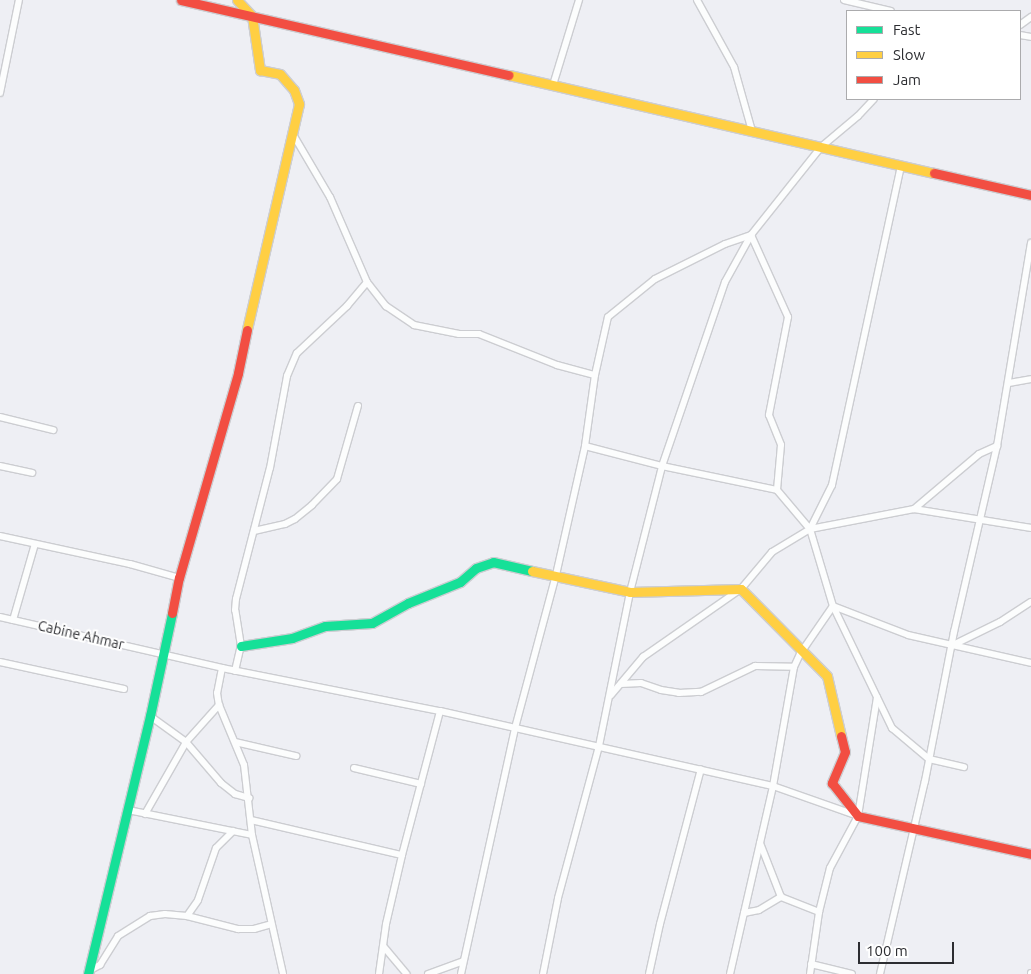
<!DOCTYPE html>
<style>
body{margin:0}
#map{position:relative;width:1031px;height:974px;overflow:hidden;background:#eeeff4;font-family:Ubuntu,sans-serif}
div>[style]{position:absolute}
[style*='--x']{left:calc(var(--x)*1px);top:calc(var(--y)*1px);width:calc(var(--w)*1px);rotate:calc(var(--a)*1deg)}
.roads{filter:drop-shadow(1px 0 #cccdd1) drop-shadow(-1px 0 #cccdd1) drop-shadow(0 1px #cccdd1) drop-shadow(0 -1px #cccdd1)}
.street>*{height:6px;margin:-3px;padding:0 3px;transform-origin:3px;border-radius:3px;background:#fcfdfd}
.fast>*{height:9px;margin:-4.5px;padding:0 4.5px;transform-origin:4.5px;border-radius:4.5px;background:#16e098}
.slow>*{height:9px;margin:-4.5px;padding:0 4.5px;transform-origin:4.5px;border-radius:4.5px;background:#ffcf43}
.jam>*{height:9px;margin:-4.5px;padding:0 4.5px;transform-origin:4.5px;border-radius:4.5px;background:#f24e42}
span{translate:-50% -50%;white-space:nowrap;text-align:center;line-height:1.15;-webkit-text-stroke:4px #fff;paint-order:stroke}
.street-label{font-size:14px;color:#2c2d31}
.legend{position:absolute;left:846px;top:10px;width:175px;height:90px;box-sizing:border-box;background:#fff;border:1px solid #ababad;margin:0;padding:6px 9px;list-style:none;font-size:15px;color:#2c2d31}
.legend li{display:flex;align-items:center;gap:10px;height:25px}
.legend b{width:25px;border:1px solid #ababad}
.scale{position:absolute;left:858px;top:942px;width:96px;height:22px;box-sizing:border-box;border:2px solid #2c2d31;border-top:0;padding-left:6px;font-size:15px;line-height:18px;white-space:nowrap;color:#2c2d31;-webkit-text-stroke:4px #fff;paint-order:stroke}
</style>
<div id="map">
<div class="roads">
<div class="street">
<div style="--x:697;--y:0;--w:77;--a:61.1"></div>
<div style="--x:734;--y:67;--w:66;--a:74.3"></div>
<div style="--x:844;--y:0;--w:48;--a:13.2"></div>
<div style="--x:1020;--y:25;--w:14;--a:-36"></div>
<div style="--x:1020;--y:35;--w:11;--a:10"></div>
<div style="--x:553;--y:85;--w:89;--a:-73"></div>
<div style="--x:0;--y:93;--w:95;--a:-78.5"></div>
<div style="--x:294;--y:136;--w:71;--a:59.5"></div>
<div style="--x:330;--y:197;--w:93;--a:66.5"></div>
<div style="--x:367;--y:282;--w:31;--a:52"></div>
<div style="--x:386;--y:306;--w:34;--a:34"></div>
<div style="--x:414;--y:325;--w:46;--a:11.3"></div>
<div style="--x:459;--y:334;--w:20;--a:0"></div>
<div style="--x:479;--y:334;--w:84;--a:21.7"></div>
<div style="--x:557;--y:365;--w:39;--a:15"></div>
<div style="--x:751;--y:235;--w:90;--a:65.7"></div>
<div style="--x:788;--y:317;--w:100;--a:101"></div>
<div style="--x:769;--y:415;--w:32;--a:68"></div>
<div style="--x:781;--y:445;--w:45;--a:95.1"></div>
<div style="--x:1009;--y:383;--w:22;--a:-10"></div>
<div style="--x:0;--y:417;--w:55;--a:13.8"></div>
<div style="--x:585;--y:446;--w:80;--a:14.6"></div>
<div style="--x:662;--y:466;--w:117;--a:11.8"></div>
<div style="--x:777;--y:490;--w:51;--a:49.8"></div>
<div style="--x:810;--y:529;--w:80;--a:73.4"></div>
<div style="--x:833;--y:606;--w:136;--a:64.2"></div>
<div style="--x:892;--y:728;--w:48;--a:40"></div>
<div style="--x:929;--y:759;--w:36;--a:13"></div>
<div style="--x:0;--y:466;--w:33;--a:12"></div>
<div style="--x:914;--y:509;--w:85;--a:-40.2"></div>
<div style="--x:979;--y:454;--w:20;--a:-24"></div>
<div style="--x:810;--y:529;--w:49;--a:-63.4"></div>
<div style="--x:832;--y:485;--w:327;--a:-77.8"></div>
<div style="--x:254;--y:531;--w:32;--a:-13"></div>
<div style="--x:285;--y:524;--w:11;--a:-27"></div>
<div style="--x:295;--y:519;--w:22;--a:-39"></div>
<div style="--x:312;--y:505;--w:36;--a:-46"></div>
<div style="--x:337;--y:479;--w:76;--a:-74"></div>
<div style="--x:0;--y:536;--w:133;--a:12.2"></div>
<div style="--x:130;--y:564;--w:51;--a:15.9"></div>
<div style="--x:0;--y:617;--w:228;--a:12.9"></div>
<div style="--x:222;--y:668;--w:222;--a:11.2"></div>
<div style="--x:440;--y:711;--w:341;--a:12.7"></div>
<div style="--x:773;--y:786;--w:90;--a:19.4"></div>
<div style="--x:13;--y:620;--w:79;--a:-73.9"></div>
<div style="--x:951;--y:646;--w:55;--a:-26.1"></div>
<div style="--x:1000;--y:622;--w:37;--a:-33"></div>
<div style="--x:0;--y:662;--w:127;--a:12.3"></div>
<div style="--x:222;--y:668;--w:25;--a:101"></div>
<div style="--x:217;--y:693;--w:12;--a:81"></div>
<div style="--x:219;--y:705;--w:65;--a:67.4"></div>
<div style="--x:244;--y:765;--w:70;--a:83.5"></div>
<div style="--x:252;--y:835;--w:142;--a:77.4"></div>
<div style="--x:235;--y:671;--w:26;--a:-77"></div>
<div style="--x:241;--y:646;--w:36;--a:-99"></div>
<div style="--x:235;--y:610;--w:11;--a:-85"></div>
<div style="--x:236;--y:599;--w:135;--a:-75.5"></div>
<div style="--x:270;--y:468;--w:94;--a:-79.5"></div>
<div style="--x:287;--y:376;--w:25;--a:-67"></div>
<div style="--x:297;--y:353;--w:69;--a:-43.2"></div>
<div style="--x:347;--y:306;--w:31;--a:-50"></div>
<div style="--x:621;--y:684;--w:20;--a:-3"></div>
<div style="--x:641;--y:683;--w:21;--a:19"></div>
<div style="--x:661;--y:690;--w:18;--a:9"></div>
<div style="--x:679;--y:693;--w:22;--a:-3"></div>
<div style="--x:701;--y:692;--w:60;--a:-25.7"></div>
<div style="--x:755;--y:666;--w:39;--a:1"></div>
<div style="--x:611;--y:695;--w:50;--a:-49.9"></div>
<div style="--x:643;--y:657;--w:119;--a:-34.8"></div>
<div style="--x:741;--y:589;--w:48;--a:-50"></div>
<div style="--x:772;--y:552;--w:44;--a:-31.2"></div>
<div style="--x:810;--y:529;--w:106;--a:-10.9"></div>
<div style="--x:914;--y:509;--w:119;--a:9.2"></div>
<div style="--x:150;--y:716;--w:44;--a:35.8"></div>
<div style="--x:186;--y:742;--w:54;--a:49.5"></div>
<div style="--x:221;--y:783;--w:18;--a:38"></div>
<div style="--x:235;--y:794;--w:15;--a:16"></div>
<div style="--x:235;--y:742;--w:63;--a:12.9"></div>
<div style="--x:354;--y:768;--w:69;--a:13.4"></div>
<div style="--x:128;--y:810;--w:126;--a:11.4"></div>
<div style="--x:145;--y:814;--w:83;--a:-60.3"></div>
<div style="--x:186;--y:742;--w:50;--a:-48.3"></div>
<div style="--x:251;--y:820;--w:155;--a:13.1"></div>
<div style="--x:760;--y:843;--w:58;--a:68.7"></div>
<div style="--x:781;--y:897;--w:41;--a:21.5"></div>
<div style="--x:744;--y:913;--w:15;--a:-11"></div>
<div style="--x:759;--y:910;--w:26;--a:-31"></div>
<div style="--x:187;--y:916;--w:19;--a:-55"></div>
<div style="--x:198;--y:900;--w:55;--a:-70.9"></div>
<div style="--x:216;--y:848;--w:24;--a:-45"></div>
<div style="--x:384;--y:947;--w:35;--a:50"></div>
<div style="--x:811;--y:964;--w:42;--a:13.7"></div>
<div style="--x:89;--y:971;--w:13;--a:-29"></div>
<div style="--x:100;--y:965;--w:34;--a:-58"></div>
<div style="--x:118;--y:936;--w:38;--a:-32"></div>
<div style="--x:150;--y:916;--w:15;--a:-8"></div>
<div style="--x:165;--y:914;--w:22;--a:5"></div>
<div style="--x:187;--y:916;--w:53;--a:14.3"></div>
<div style="--x:238;--y:929;--w:16;--a:0"></div>
<div style="--x:254;--y:929;--w:18;--a:-16"></div>
<div style="--x:379;--y:974;--w:50;--a:-82"></div>
<div style="--x:386;--y:924;--w:71;--a:-76.9"></div>
<div style="--x:402;--y:855;--w:149;--a:-75.2"></div>
<div style="--x:428;--y:974;--w:37;--a:-20"></div>
<div style="--x:461;--y:974;--w:252;--a:-77.6"></div>
<div style="--x:515;--y:728;--w:158;--a:-75"></div>
<div style="--x:556;--y:575;--w:132;--a:-77.3"></div>
<div style="--x:585;--y:446;--w:72;--a:-82"></div>
<div style="--x:595;--y:375;--w:59;--a:-77.4"></div>
<div style="--x:608;--y:317;--w:60;--a:-39"></div>
<div style="--x:655;--y:279;--w:78;--a:-26.6"></div>
<div style="--x:725;--y:244;--w:28;--a:-19"></div>
<div style="--x:543;--y:974;--w:77;--a:-78.8"></div>
<div style="--x:558;--y:898;--w:157;--a:-74.9"></div>
<div style="--x:599;--y:746;--w:157;--a:-78.6"></div>
<div style="--x:630;--y:592;--w:130;--a:-75.7"></div>
<div style="--x:662;--y:466;--w:194;--a:-71.1"></div>
<div style="--x:725;--y:282;--w:54;--a:-61"></div>
<div style="--x:751;--y:235;--w:112;--a:-51.5"></div>
<div style="--x:821;--y:147;--w:48;--a:-40"></div>
<div style="--x:858;--y:116;--w:23;--a:-47"></div>
<div style="--x:649;--y:974;--w:51;--a:-77.6"></div>
<div style="--x:660;--y:924;--w:160;--a:-75.2"></div>
<div style="--x:730;--y:974;--w:193;--a:-77.1"></div>
<div style="--x:773;--y:786;--w:121;--a:-80"></div>
<div style="--x:794;--y:667;--w:14;--a:-65"></div>
<div style="--x:800;--y:654;--w:58;--a:-55.5"></div>
<div style="--x:833;--y:606;--w:80;--a:21.1"></div>
<div style="--x:908;--y:635;--w:126;--a:12.8"></div>
<div style="--x:810;--y:974;--w:63;--a:-81.7"></div>
<div style="--x:819;--y:912;--w:45;--a:-76"></div>
<div style="--x:830;--y:868;--w:59;--a:-61.7"></div>
<div style="--x:858;--y:816;--w:120;--a:-80.9"></div>
<div style="--x:880;--y:974;--w:198;--a:-76.9"></div>
<div style="--x:925;--y:781;--w:152;--a:-79"></div>
<div style="--x:954;--y:632;--w:191;--a:-77"></div>
<div style="--x:997;--y:446;--w:206;--a:-80.5"></div>
<div style="--x:1031;--y:974;--w:1;--a:-90"></div>
</div>
<div class="fast">
<div style="--x:241;--y:646;--w:52;--a:-8.9"></div>
<div style="--x:292;--y:638;--w:35;--a:-20"></div>
<div style="--x:325;--y:626;--w:47;--a:-3.7"></div>
<div style="--x:372;--y:623;--w:41;--a:-29.1"></div>
<div style="--x:408;--y:603;--w:56;--a:-22"></div>
<div style="--x:460;--y:582;--w:21;--a:-41"></div>
<div style="--x:476;--y:568;--w:18;--a:-19"></div>
<div style="--x:493;--y:562;--w:40;--a:13"></div>
<div style="--x:88;--y:974;--w:265;--a:-76.5"></div>
<div style="--x:150;--y:716;--w:105;--a:-77.9"></div>
</div>
<div class="slow">
<div style="--x:237;--y:0;--w:22;--a:47"></div>
<div style="--x:252;--y:16;--w:55;--a:81.6"></div>
<div style="--x:260;--y:70;--w:20;--a:11"></div>
<div style="--x:280;--y:74;--w:21;--a:49"></div>
<div style="--x:294;--y:90;--w:15;--a:70"></div>
<div style="--x:299;--y:104;--w:232;--a:103"></div>
<div style="--x:509;--y:75;--w:436;--a:13"></div>
<div style="--x:532;--y:571;--w:100;--a:12.1"></div>
<div style="--x:630;--y:592;--w:111;--a:-1.5"></div>
<div style="--x:741;--y:589;--w:122;--a:45.3"></div>
<div style="--x:827;--y:676;--w:62;--a:76.9"></div>
</div>
<div class="jam">
<div style="--x:181;--y:0;--w:336;--a:12.9"></div>
<div style="--x:934;--y:173;--w:99;--a:12.8"></div>
<div style="--x:172;--y:613;--w:36;--a:-79"></div>
<div style="--x:179;--y:578;--w:213;--a:-73.9"></div>
<div style="--x:238;--y:373;--w:44;--a:-78.2"></div>
<div style="--x:841;--y:736;--w:16;--a:76"></div>
<div style="--x:845;--y:752;--w:34;--a:113"></div>
<div style="--x:832;--y:783;--w:42;--a:51.8"></div>
<div style="--x:858;--y:816;--w:177;--a:12.4"></div>
</div>
</div>
<div class="street-label">
<span style="left:81px;top:635px;rotate:13deg">Cabine Ahmar</span>
</div>
<ul class="legend">
<li><b style="height:6px;background:#16e098"></b>Fast</li>
<li><b style="height:6px;background:#ffcf43"></b>Slow</li>
<li><b style="height:6px;background:#f24e42"></b>Jam</li>
</ul>
<div class="scale">100 m</div>
</div>
